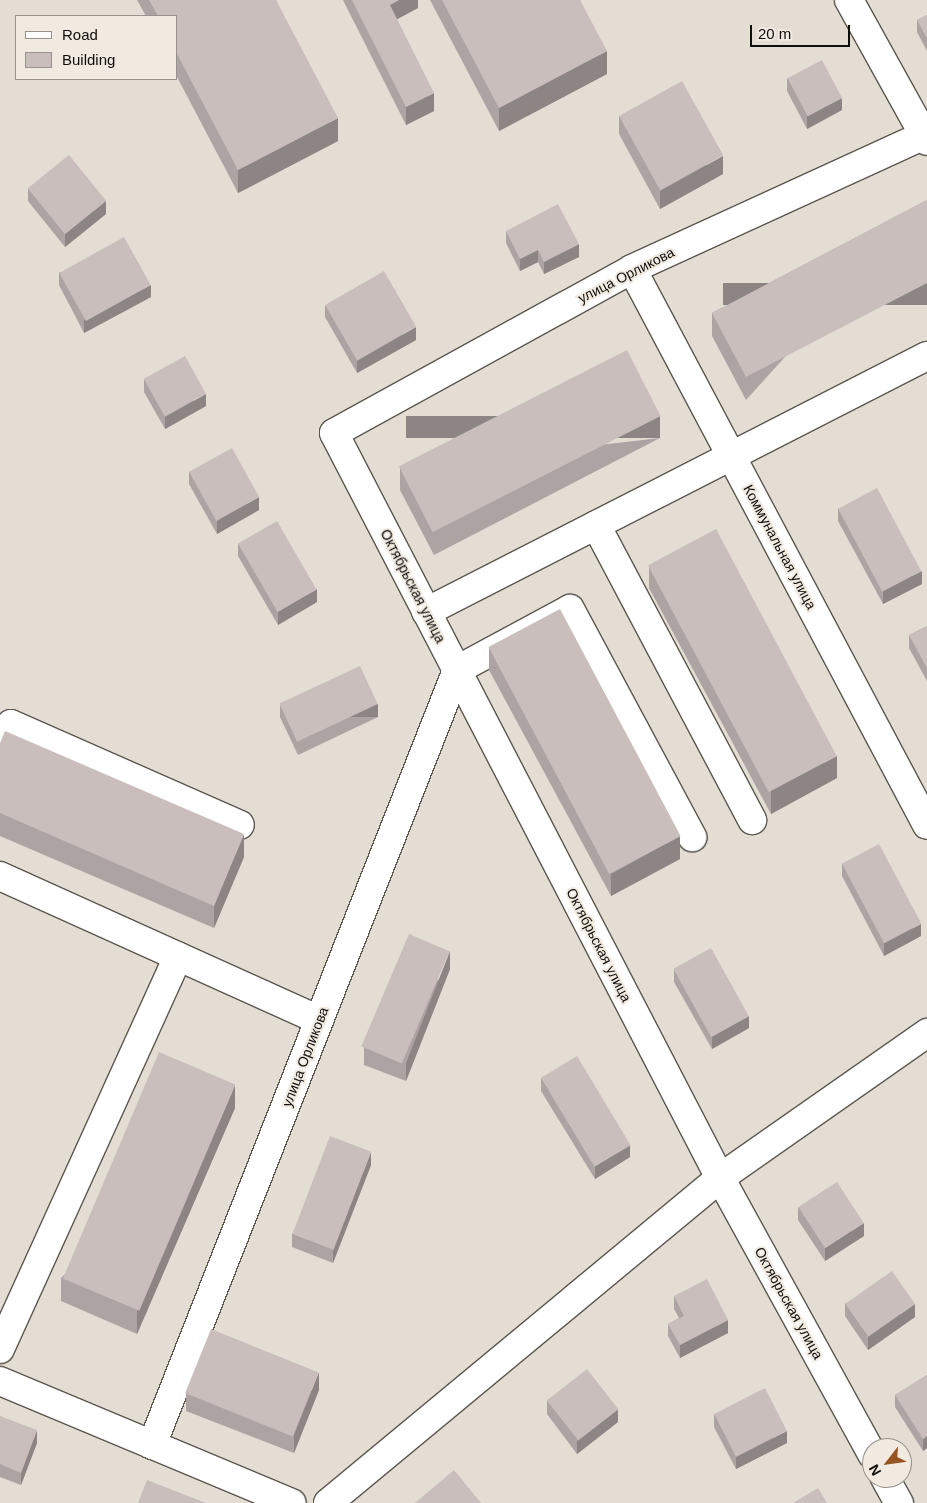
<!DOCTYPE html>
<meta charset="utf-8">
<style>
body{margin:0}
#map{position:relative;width:927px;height:1503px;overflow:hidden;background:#e3ddd4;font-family:Helvetica,sans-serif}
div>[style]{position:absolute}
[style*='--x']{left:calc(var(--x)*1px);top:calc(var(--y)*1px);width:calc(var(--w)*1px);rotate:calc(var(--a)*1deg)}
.roads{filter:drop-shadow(1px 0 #5c574f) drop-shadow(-1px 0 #5c574f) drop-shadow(0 1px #5c574f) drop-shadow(0 -1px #5c574f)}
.minor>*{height:28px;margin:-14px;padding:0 14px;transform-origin:14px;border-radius:14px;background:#fff}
.wall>*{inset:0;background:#aea3a3}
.shaded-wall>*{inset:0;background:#8d8584;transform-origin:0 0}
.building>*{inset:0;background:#cabebd;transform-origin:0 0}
span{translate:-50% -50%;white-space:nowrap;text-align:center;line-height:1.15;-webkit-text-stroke:4px #f1eae1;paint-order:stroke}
.street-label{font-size:14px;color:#100e0b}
.legend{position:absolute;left:15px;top:15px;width:162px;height:65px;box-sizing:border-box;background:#f1eae1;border:1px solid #97928b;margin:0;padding:6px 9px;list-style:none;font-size:15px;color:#100e0b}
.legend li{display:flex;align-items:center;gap:10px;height:25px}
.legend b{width:25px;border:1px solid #97928b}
.north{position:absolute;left:862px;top:1438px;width:50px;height:50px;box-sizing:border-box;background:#f1eae1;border:1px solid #97928b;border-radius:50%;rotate:240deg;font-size:14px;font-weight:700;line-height:20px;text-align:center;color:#100e0b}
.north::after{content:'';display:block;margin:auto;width:18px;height:22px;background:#965423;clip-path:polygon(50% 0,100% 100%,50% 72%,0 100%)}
.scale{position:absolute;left:750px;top:25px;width:100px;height:22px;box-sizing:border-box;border:2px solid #100e0b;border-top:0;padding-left:6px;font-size:15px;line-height:18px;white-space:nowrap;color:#100e0b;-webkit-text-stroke:4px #f1eae1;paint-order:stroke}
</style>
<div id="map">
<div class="roads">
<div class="minor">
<div style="--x:849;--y:0;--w:161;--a:61"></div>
<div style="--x:632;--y:269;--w:629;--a:62.05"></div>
<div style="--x:596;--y:525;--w:334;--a:62.1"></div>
<div style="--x:426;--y:612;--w:563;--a:-27.07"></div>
<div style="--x:0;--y:751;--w:29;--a:-68"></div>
<div style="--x:11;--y:724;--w:250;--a:23.8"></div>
<div style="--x:0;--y:876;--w:350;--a:24.3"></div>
<div style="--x:0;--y:1349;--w:431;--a:-65.6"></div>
<div style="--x:0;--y:1381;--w:316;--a:22.7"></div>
<div style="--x:152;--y:1445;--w:833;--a:-68.52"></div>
<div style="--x:457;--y:670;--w:128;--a:-28.4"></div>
<div style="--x:570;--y:609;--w:259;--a:61.8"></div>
<div style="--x:872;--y:1454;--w:315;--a:-118.8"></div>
<div style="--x:720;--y:1178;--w:839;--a:-117.39"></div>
<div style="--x:334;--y:433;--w:340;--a:-28.8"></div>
<div style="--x:632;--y:269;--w:324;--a:-24.6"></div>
<div style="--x:885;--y:1478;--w:29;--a:61"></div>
<div style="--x:328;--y:1503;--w:509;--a:-39.66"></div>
<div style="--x:720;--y:1178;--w:253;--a:-35"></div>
</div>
</div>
<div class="wall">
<div style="clip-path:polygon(137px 0,276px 0,338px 141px,238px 193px,176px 75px,176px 16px,146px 16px)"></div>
<div style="clip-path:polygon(343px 0,418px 0,418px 8px,397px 19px,434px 111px,406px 125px)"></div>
<div style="clip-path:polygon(430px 0,580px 0,607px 74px,499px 131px)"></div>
<div style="clip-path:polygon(927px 15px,927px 51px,917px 32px,917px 20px)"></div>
<div style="clip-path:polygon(787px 78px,842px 110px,807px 129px,787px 91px)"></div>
<div style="clip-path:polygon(619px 116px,723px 174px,660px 209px,619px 134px)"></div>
<div style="clip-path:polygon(28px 189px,106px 214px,65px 247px,28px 201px)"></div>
<div style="clip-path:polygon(927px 200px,746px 400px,712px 336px,712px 313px)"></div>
<div style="clip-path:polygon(506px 231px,579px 257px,544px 274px,538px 262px,520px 271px,506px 243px)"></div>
<div style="clip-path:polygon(59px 272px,151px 297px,84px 333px,59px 285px)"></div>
<div style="clip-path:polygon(325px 305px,416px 340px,357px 373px,325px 317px)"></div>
<div style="clip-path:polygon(144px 379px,206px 406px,165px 429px,144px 392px)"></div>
<div style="clip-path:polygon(660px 438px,434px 555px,400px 490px,400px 468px)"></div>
<div style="clip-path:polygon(189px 472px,259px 510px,217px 534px,189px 484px)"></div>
<div style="clip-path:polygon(838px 508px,922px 584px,883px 604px,838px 521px)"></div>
<div style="clip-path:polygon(238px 543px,317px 602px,278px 625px,238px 556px)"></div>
<div style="clip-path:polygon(649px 566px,837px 778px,771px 814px,649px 588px)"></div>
<div style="clip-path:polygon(927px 626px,927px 681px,909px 648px,909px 635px)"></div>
<div style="clip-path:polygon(489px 647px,680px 859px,611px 896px,489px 670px)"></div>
<div style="clip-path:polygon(280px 705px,378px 717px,298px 755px,280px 717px)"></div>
<div style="clip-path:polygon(0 743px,244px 857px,214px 928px,0 836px)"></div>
<div style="clip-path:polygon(842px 863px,921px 936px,884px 956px,842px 876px)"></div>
<div style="clip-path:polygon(450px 969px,406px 1081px,364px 1065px,364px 1047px)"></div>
<div style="clip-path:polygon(674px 970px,749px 1028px,712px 1049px,674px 982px)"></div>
<div style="clip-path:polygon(541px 1078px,630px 1157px,595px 1179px,541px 1091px)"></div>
<div style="clip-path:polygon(235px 1108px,137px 1334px,61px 1301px,61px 1278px)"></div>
<div style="clip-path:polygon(371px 1165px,333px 1263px,292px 1247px,292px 1234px)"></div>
<div style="clip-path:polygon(798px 1207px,864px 1236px,825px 1261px,798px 1220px)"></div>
<div style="clip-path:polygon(674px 1296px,728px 1333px,680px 1358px,668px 1336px,668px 1324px,679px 1318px,674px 1309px)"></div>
<div style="clip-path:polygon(845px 1303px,915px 1317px,868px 1350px,845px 1316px)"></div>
<div style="clip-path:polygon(927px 1375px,927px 1448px,923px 1451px,895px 1407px,895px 1395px)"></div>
<div style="clip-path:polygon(319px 1390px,294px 1453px,186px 1411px,186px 1393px)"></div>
<div style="clip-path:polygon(547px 1401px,618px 1422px,577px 1454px,547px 1414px)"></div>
<div style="clip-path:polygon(714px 1414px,787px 1443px,736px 1469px,714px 1427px)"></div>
<div style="clip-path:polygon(0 1416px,37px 1443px,21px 1485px,0 1477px)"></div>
</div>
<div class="shaded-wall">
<div style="clip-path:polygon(399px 0,418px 0,418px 8px,390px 23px,390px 5px)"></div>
<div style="clip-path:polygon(607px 51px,607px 74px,499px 131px,499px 108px)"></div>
<div style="clip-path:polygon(434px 93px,434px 111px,406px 125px,406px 107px)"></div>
<div style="clip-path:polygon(842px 98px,842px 110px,807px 129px,807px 116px)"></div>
<div style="clip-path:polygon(338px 118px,338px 141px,238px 193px,238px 170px)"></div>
<div style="clip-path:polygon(723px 156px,723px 174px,660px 209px,660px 191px)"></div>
<div style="clip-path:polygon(106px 201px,106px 214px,65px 247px,65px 234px)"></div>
<div style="clip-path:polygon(579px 244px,579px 257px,544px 274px,544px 262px)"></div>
<div style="clip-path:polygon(538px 250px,538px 262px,520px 271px,520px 259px)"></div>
<div style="left:927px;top:283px;width:22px;height:204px;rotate:90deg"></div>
<div style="clip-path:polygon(151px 285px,151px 297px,84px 333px,84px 320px)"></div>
<div style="clip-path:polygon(416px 327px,416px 340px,357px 373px,357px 361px)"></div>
<div style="clip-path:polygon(206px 394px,206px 406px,165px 429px,165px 417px)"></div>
<div style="left:660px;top:416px;width:22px;height:254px;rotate:90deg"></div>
<div style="clip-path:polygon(259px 497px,259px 510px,217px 534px,217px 521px)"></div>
<div style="clip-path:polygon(922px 571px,922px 584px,883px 604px,883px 591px)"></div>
<div style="clip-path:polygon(317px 589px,317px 602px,278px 625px,278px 612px)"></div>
<div style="left:378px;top:704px;width:13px;height:89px;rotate:90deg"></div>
<div style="clip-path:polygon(837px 756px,837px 778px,771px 814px,771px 791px)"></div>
<div style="clip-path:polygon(244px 834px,244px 857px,214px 928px,214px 906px)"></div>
<div style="clip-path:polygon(680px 836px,680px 859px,611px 896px,611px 874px)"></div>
<div style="clip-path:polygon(921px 924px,921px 936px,884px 956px,884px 943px)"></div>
<div style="clip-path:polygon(450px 951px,450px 969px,406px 1081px,406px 1063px)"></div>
<div style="clip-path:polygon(749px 1016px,749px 1028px,712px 1049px,712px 1037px)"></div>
<div style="clip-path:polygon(235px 1085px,235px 1108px,137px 1334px,137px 1311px)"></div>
<div style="clip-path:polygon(630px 1145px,630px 1157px,595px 1179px,595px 1166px)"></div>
<div style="clip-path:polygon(371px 1152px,371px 1165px,333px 1263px,333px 1251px)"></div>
<div style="clip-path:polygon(864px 1223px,864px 1236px,825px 1261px,825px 1248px)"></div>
<div style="clip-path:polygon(915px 1304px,915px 1317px,868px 1350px,868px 1337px)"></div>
<div style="clip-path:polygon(728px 1320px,728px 1333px,680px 1358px,680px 1345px)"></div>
<div style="clip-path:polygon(319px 1372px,319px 1390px,294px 1453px,294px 1435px)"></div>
<div style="clip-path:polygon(618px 1409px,618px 1422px,577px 1454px,577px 1441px)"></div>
<div style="clip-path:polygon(37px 1430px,37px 1443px,21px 1485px,21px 1473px)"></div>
<div style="clip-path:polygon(787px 1431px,787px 1443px,736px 1469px,736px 1457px)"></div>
<div style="clip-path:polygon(927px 1436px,927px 1448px,923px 1451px,923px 1439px)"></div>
</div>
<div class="building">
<div style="clip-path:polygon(149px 0,276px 0,338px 118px,238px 170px,176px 52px,176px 16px,158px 16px)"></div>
<div style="clip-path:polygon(352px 0,399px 0,390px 5px,434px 93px,406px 107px)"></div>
<div style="clip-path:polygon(442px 0,580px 0,607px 51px,499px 108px)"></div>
<div style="clip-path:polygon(927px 15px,927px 38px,917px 20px)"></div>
<div style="left:822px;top:60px;width:43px;height:39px;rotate:62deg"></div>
<div style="left:682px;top:81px;width:85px;height:72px;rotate:61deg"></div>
<div style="left:69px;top:155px;width:59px;height:53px;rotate:51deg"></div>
<div style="clip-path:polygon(927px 200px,927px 283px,746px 377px,712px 313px)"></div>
<div style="clip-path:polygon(558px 204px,579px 244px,544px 262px,538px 250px,520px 259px,506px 231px)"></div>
<div style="left:124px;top:237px;width:55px;height:74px;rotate:61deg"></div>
<div style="left:384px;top:271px;width:64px;height:68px;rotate:60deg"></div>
<div style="left:627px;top:350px;width:74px;height:256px;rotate:63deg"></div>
<div style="left:185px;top:356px;width:43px;height:47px;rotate:61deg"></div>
<div style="left:232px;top:448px;width:56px;height:49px;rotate:61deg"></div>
<div style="left:877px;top:488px;width:94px;height:44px;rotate:62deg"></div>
<div style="left:277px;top:521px;width:79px;height:45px;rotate:60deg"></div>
<div style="left:716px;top:529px;width:257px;height:77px;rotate:62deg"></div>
<div style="left:560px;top:609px;width:257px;height:81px;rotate:62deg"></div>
<div style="clip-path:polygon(927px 626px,927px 668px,909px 635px)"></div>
<div style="left:360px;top:666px;width:42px;height:89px;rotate:65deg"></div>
<div style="clip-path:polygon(5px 731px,244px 834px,214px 906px,0 813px,0 743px)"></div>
<div style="left:879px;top:844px;width:90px;height:42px;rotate:62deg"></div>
<div style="left:409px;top:934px;width:44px;height:122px;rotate:23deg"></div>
<div style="left:711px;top:948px;width:78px;height:43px;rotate:61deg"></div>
<div style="left:159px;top:1052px;width:83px;height:246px;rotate:23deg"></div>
<div style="left:577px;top:1056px;width:104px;height:42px;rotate:59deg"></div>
<div style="left:330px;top:1136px;width:44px;height:105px;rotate:21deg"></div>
<div style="left:837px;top:1182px;width:49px;height:46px;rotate:57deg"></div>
<div style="left:892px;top:1271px;width:40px;height:57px;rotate:55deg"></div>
<div style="clip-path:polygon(707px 1279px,728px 1320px,680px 1345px,668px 1324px,684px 1316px,674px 1296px)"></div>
<div style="left:211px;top:1329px;width:116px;height:69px;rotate:22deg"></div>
<div style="left:587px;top:1369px;width:51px;height:51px;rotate:52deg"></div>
<div style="clip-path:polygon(927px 1375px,927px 1436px,923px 1439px,895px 1395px)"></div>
<div style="left:765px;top:1388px;width:48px;height:57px;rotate:63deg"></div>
<div style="clip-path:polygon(0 1416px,37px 1430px,21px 1473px,0 1464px)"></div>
<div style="clip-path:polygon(454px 1470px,481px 1503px,415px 1503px)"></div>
<div style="clip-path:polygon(147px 1480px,206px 1503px,138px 1503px)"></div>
<div style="clip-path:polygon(818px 1488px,827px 1503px,793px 1503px)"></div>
</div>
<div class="street-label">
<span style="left:626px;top:275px;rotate:-27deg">улица Орликова</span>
<span style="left:780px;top:547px;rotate:62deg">Коммунальная улица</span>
<span style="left:413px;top:586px;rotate:63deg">Октябрьская улица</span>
<span style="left:599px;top:945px;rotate:63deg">Октябрьская улица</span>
<span style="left:305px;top:1057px;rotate:-69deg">улица Орликова</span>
<span style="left:789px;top:1303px;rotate:61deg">Октябрьская улица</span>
</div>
<ul class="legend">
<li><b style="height:6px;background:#fff"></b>Road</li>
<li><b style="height:14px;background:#cabebd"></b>Building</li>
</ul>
<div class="north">N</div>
<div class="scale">20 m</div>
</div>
